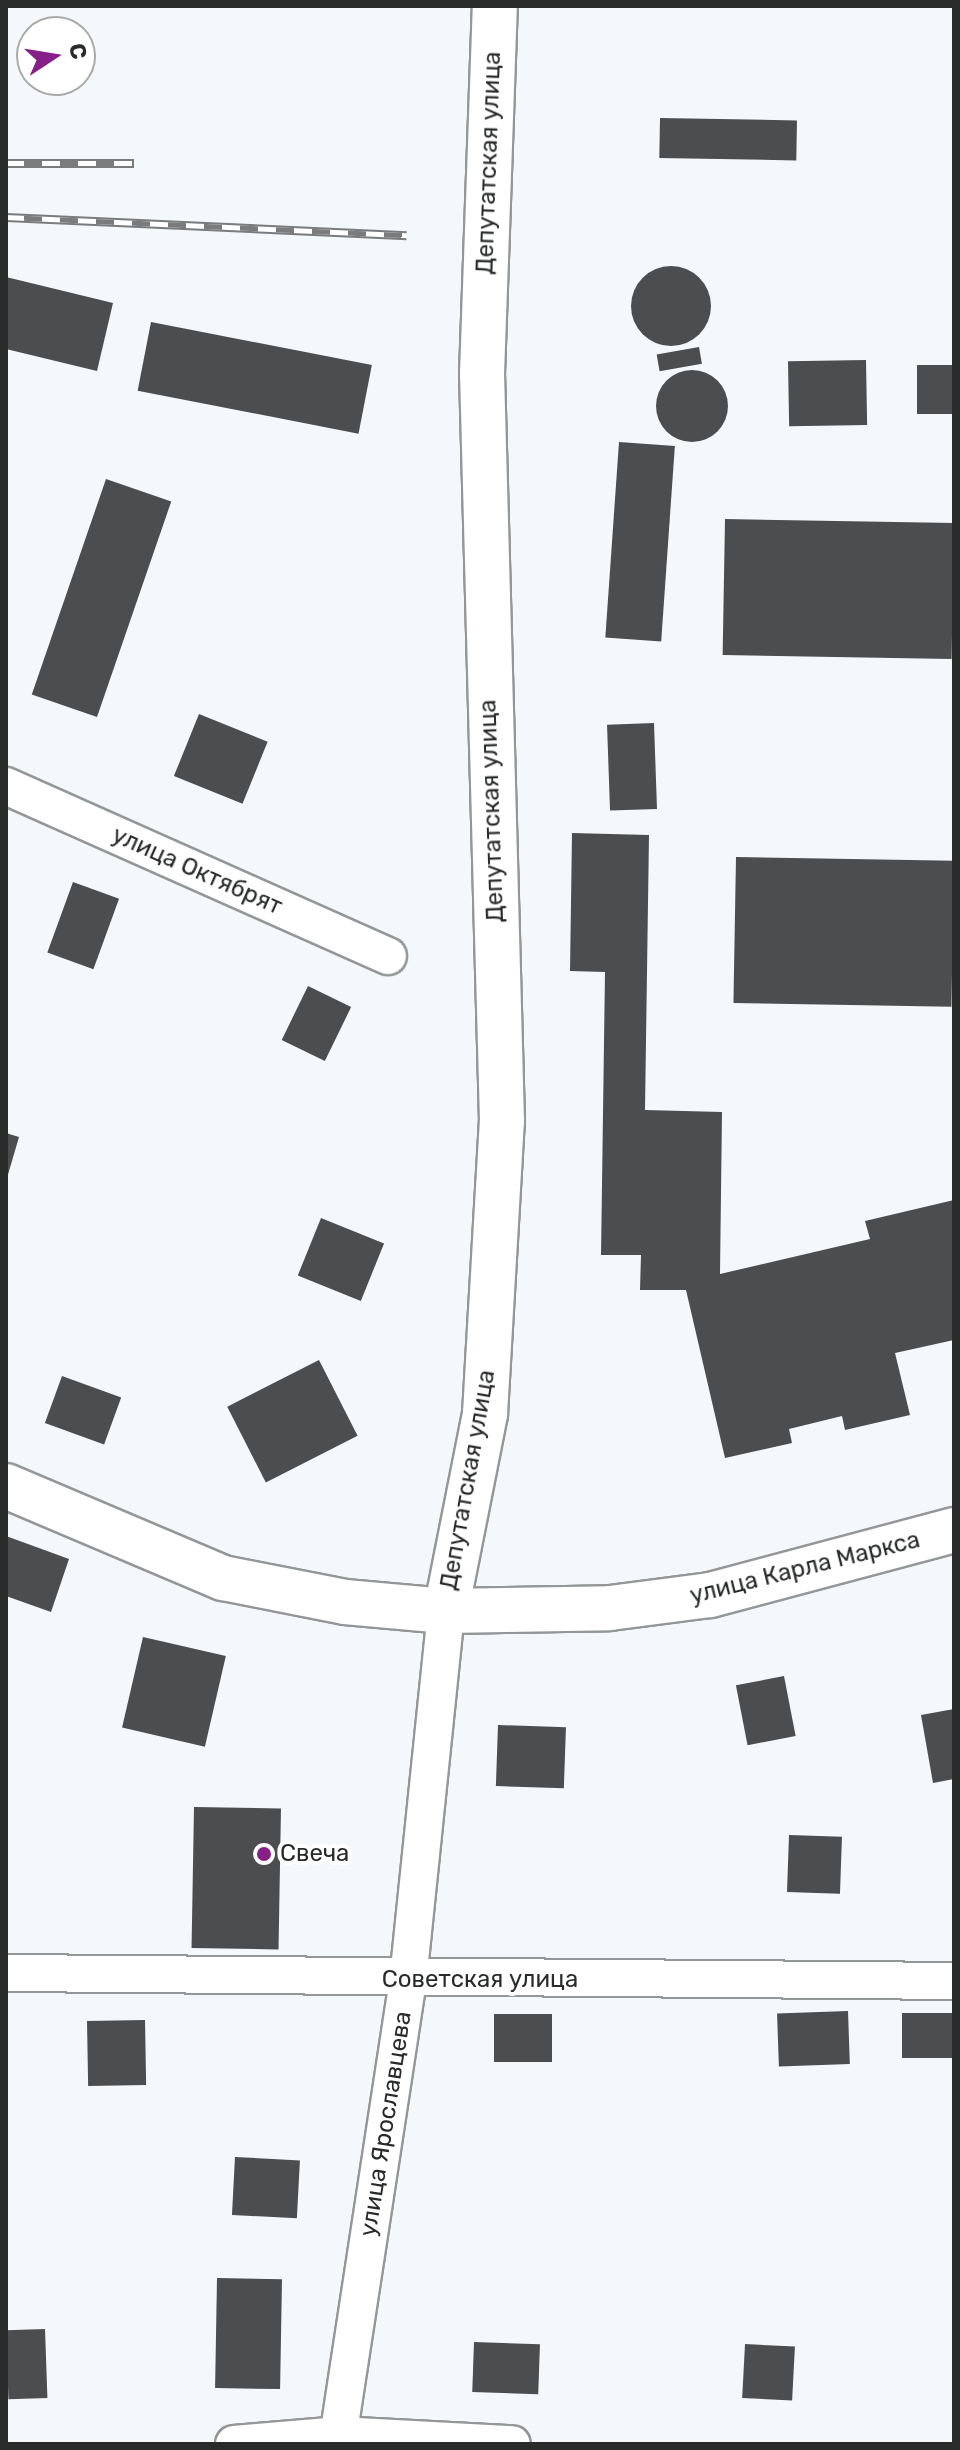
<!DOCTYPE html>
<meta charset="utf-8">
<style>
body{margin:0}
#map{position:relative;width:960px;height:2450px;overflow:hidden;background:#f5f8fa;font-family:Rubik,sans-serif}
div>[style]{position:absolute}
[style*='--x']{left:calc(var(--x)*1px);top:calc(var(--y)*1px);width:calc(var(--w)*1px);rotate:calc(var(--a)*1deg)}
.building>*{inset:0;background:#4b4d4f;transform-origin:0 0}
.round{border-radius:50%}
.roads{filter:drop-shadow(2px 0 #949798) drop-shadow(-2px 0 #949798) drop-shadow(0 2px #949798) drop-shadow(0 -2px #949798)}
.street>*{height:36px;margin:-18px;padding:0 18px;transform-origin:18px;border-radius:18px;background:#fff}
.secondary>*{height:44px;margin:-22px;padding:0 22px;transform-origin:22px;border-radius:22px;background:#fff}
.rail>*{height:9px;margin-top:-4.5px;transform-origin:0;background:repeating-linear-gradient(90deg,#fff 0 18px,#797b7c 0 36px);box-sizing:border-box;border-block:2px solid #797b7c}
.dots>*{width:22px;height:22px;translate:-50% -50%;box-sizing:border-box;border:4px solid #fff;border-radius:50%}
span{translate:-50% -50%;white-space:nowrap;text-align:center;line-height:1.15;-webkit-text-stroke:8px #fff;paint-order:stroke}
.street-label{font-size:24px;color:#292b2b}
.poi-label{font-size:24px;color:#292b2b}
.left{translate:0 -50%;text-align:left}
.frame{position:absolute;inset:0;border:8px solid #292b2b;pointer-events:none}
.north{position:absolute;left:16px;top:16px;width:80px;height:80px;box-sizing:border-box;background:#fff;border:2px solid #a9aaaa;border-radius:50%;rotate:78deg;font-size:22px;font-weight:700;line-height:32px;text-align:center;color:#292b2b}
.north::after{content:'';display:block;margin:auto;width:28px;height:36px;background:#862088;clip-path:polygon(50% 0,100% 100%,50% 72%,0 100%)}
</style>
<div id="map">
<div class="building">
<div style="left:660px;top:118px;width:137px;height:40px;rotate:1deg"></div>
<div class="round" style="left:631px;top:266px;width:80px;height:80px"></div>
<div style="clip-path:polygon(6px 277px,113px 303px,97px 371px,6px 349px)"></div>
<div style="left:151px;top:322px;width:225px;height:70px;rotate:11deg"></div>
<div style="left:699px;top:347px;width:17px;height:43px;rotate:80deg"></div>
<div style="left:866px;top:360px;width:65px;height:78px;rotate:89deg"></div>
<div style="left:954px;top:365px;width:49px;height:37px;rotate:90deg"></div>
<div class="round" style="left:656px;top:370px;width:72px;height:72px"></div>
<div style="left:619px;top:442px;width:56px;height:196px;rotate:4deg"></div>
<div style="left:106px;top:479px;width:69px;height:228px;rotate:19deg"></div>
<div style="left:725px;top:519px;width:229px;height:136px;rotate:1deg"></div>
<div style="left:199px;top:714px;width:74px;height:67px;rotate:22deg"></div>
<div style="left:654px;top:723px;width:86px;height:47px;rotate:88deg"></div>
<div style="clip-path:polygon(572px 833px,649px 835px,645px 1110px,722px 1112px,720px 1274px,870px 1239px,865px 1221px,954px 1200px,954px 1340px,895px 1353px,910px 1415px,845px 1430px,842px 1416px,789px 1429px,792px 1443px,725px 1458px,686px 1290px,640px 1290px,641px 1255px,601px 1255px,605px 972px,570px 971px)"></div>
<div style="left:736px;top:857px;width:218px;height:146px;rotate:1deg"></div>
<div style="left:73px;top:882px;width:49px;height:75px;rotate:20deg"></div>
<div style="left:308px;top:986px;width:48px;height:60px;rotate:26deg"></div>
<div style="clip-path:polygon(6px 1133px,19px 1137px,7px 1178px,6px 1178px)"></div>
<div style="left:321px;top:1218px;width:68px;height:62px;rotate:22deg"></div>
<div style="left:319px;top:1360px;width:85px;height:103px;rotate:63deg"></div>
<div style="left:62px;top:1376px;width:63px;height:50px;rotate:20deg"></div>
<div style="clip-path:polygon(6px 1536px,69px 1559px,51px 1612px,6px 1596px)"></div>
<div style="left:143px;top:1637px;width:85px;height:93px;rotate:13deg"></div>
<div style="left:784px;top:1676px;width:61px;height:49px;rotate:79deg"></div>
<div style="clip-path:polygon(954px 1709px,954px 1779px,933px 1783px,921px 1715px)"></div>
<div style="left:498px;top:1725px;width:68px;height:61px;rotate:2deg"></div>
<div style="left:194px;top:1807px;width:87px;height:141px;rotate:1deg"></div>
<div style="left:789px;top:1835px;width:53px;height:57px;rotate:2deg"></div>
<div style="left:848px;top:2011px;width:53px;height:71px;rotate:88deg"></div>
<div style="left:902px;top:2013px;width:52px;height:45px"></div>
<div style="left:552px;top:2014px;width:48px;height:58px;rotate:90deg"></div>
<div style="left:145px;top:2020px;width:65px;height:58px;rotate:89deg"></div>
<div style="left:235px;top:2157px;width:65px;height:58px;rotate:3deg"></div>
<div style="left:217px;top:2278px;width:65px;height:110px;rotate:1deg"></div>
<div style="left:45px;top:2329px;width:69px;height:39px;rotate:88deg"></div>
<div style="left:474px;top:2342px;width:66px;height:50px;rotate:2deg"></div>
<div style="left:745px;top:2344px;width:50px;height:54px;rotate:3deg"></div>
</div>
<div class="roads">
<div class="street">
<div style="--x:6;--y:786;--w:418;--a:24"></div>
<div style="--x:6;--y:1973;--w:948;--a:0.48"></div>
<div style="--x:234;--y:2444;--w:104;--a:-4.9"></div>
<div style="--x:338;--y:2435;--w:174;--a:3"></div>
<div style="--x:337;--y:2444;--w:469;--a:-81.3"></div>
<div style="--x:408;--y:1980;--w:371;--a:-84.1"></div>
</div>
<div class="secondary">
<div style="--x:6;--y:1486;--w:236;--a:23"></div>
<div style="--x:223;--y:1578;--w:124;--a:11.1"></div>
<div style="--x:345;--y:1602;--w:101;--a:5.1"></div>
<div style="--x:446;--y:1611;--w:164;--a:-1"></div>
<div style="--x:610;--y:1608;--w:101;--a:-7.4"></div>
<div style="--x:710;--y:1595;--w:253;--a:-14.9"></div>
<div style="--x:446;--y:1611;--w:201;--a:-78.8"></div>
<div style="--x:485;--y:1414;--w:293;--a:-86.7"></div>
<div style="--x:502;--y:1121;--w:747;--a:-91.53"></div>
<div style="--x:482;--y:374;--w:368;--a:-88"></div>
</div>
</div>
<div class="rail">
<div style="--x:6;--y:163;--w:128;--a:0"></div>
<div style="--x:6;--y:217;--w:401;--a:2.6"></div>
</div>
<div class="dots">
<div style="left:264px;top:1854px;background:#862088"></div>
</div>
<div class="street-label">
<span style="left:489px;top:163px;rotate:-88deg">Депутатская улица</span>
<span style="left:492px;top:811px;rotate:-92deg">Депутатская улица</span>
<span style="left:197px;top:871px;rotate:24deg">улица Октябрят</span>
<span style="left:468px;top:1480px;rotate:-80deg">Депутатская улица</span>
<span style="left:805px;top:1568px;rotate:-14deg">улица Карла Маркса</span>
<span style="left:480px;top:1980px">Советская улица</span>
<span style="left:386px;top:2124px;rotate:-81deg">улица Ярославцева</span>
</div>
<div class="poi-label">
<span class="left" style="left:280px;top:1854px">Свеча</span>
</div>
<div class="frame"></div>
<div class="north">С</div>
</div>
